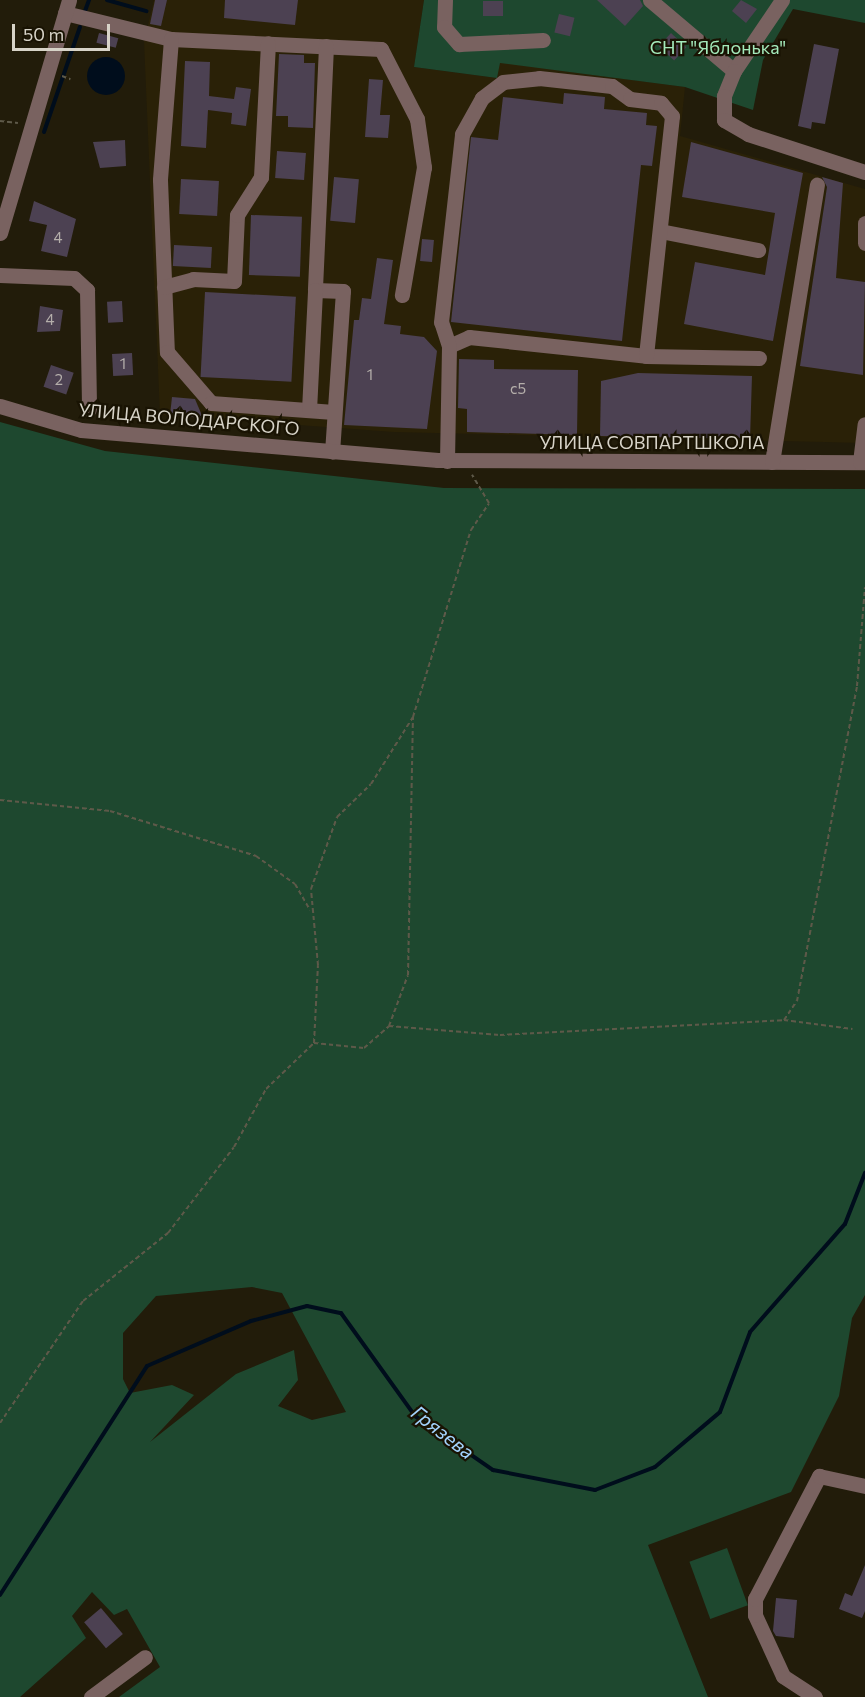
<!DOCTYPE html>
<meta charset="utf-8">
<style>
body{margin:0}
#map{position:relative;width:865px;height:1697px;overflow:hidden;background:#221c0a;font-family:Commissioner,sans-serif}
div>[style]{position:absolute}
[style*='--x']{left:calc(var(--x)*1px);top:calc(var(--y)*1px);width:calc(var(--w)*1px);rotate:calc(var(--a)*1deg)}
.built>*{inset:0;background:#2a2107}
.green>*{inset:0;background:#1e482f;transform-origin:0 0}
.water>*{inset:0;background:#000d1c}
.round{border-radius:50%}
.stream>*{height:4px;margin:-2px;padding:0 2px;transform-origin:2px;border-radius:2px;background:#000d1c}
.building>*{inset:0;background:#4c4152;transform-origin:0 0}
.path>*{height:2px;margin-top:-1px;transform-origin:0;background:repeating-linear-gradient(90deg,#5e5949 0 4.5px,transparent 0 7.5px)}
.minor>*{height:15px;margin:-7.5px;padding:0 7.5px;transform-origin:7.5px;border-radius:7.5px;background:#796260}
span{translate:-50% -50%;white-space:nowrap;text-align:center;line-height:1.15;-webkit-text-stroke:4.5px #191303;paint-order:stroke}
.number-label{font-size:15px;color:#b4aeaa}
.number-label span{-webkit-text-stroke-width:0}
.park-label{font-size:18px;color:#a4eabb}
.street-label{font-size:18px;color:#d7d3c8}
.water-label{font-size:20px;color:#a3d3fd;font-style:italic}
.scale{position:absolute;left:12px;top:24px;width:98px;height:27px;box-sizing:border-box;border:3px solid #d7d3c8;border-top:0;padding-left:8px;font-size:18px;line-height:21px;white-space:nowrap;color:#d7d3c8;-webkit-text-stroke:4px #191303;paint-order:stroke}
</style>
<div id="map">
<div class="built">
<div style="clip-path:polygon(154px 0,424px 0,414px 67px,497px 78px,499px 62px,685px 87px,680px 136px,865px 189px,865px 443px,394px 432px,160px 415px,144px 41px)"></div>
</div>
<div class="green">
<div style="clip-path:polygon(424px 0,865px 0,865px 23px,793px 9px,763px 60px,753px 110px,685px 87px,500px 63px,497px 78px,414px 67px)"></div>
<div style="clip-path:polygon(evenodd,0 422px,105px 451px,444px 488px,865px 489px,865px 1295px,852px 1318px,839px 1396px,791px 1492px,648px 1545px,708px 1697px,119px 1697px,160px 1667px,127px 1609px,114px 1615px,92px 1592px,72px 1616px,86px 1638px,20px 1697px,0 1697px,0 422px,252px 1287px,282px 1293px,346px 1412px,312px 1420px,278px 1406px,298px 1380px,294px 1350px,236px 1374px,150px 1442px,194px 1395px,172px 1385px,130px 1393px,123px 1379px,123px 1333px,156px 1296px,252px 1287px)"></div>
<div style="left:727px;top:1548px;width:61px;height:40px;rotate:70deg"></div>
</div>
<div class="water">
<div class="round" style="left:87px;top:57px;width:38px;height:38px"></div>
</div>
<div class="stream">
<div style="--x:107;--y:0;--w:41;--a:15.8"></div>
<div style="--x:85;--y:11;--w:12;--a:-70"></div>
<div style="--x:44;--y:132;--w:111;--a:-71.1"></div>
<div style="--x:0;--y:1595;--w:272;--a:-57.3"></div>
<div style="--x:147;--y:1366;--w:113;--a:-23.4"></div>
<div style="--x:251;--y:1321;--w:58;--a:-15"></div>
<div style="--x:307;--y:1306;--w:35;--a:12"></div>
<div style="--x:341;--y:1313;--w:127;--a:54.3"></div>
<div style="--x:415;--y:1416;--w:95;--a:34.7"></div>
<div style="--x:493;--y:1470;--w:104;--a:11.1"></div>
<div style="--x:595;--y:1490;--w:64;--a:-21"></div>
<div style="--x:655;--y:1467;--w:85;--a:-40.2"></div>
<div style="--x:720;--y:1412;--w:85;--a:-69.4"></div>
<div style="--x:750;--y:1332;--w:144;--a:-48.7"></div>
<div style="--x:845;--y:1224;--w:55;--a:-68.6"></div>
</div>
<div class="building">
<div style="clip-path:polygon(155px 0,167px 0,161px 26px,150px 24px)"></div>
<div style="clip-path:polygon(225px 0,298px 0,295px 25px,224px 18px)"></div>
<div style="clip-path:polygon(597px 0,640px 0,643px 6px,625px 26px)"></div>
<div style="clip-path:polygon(741px 0,757px 9px,746px 23px,732px 11px)"></div>
<div style="left:503px;top:1px;width:15px;height:20px;rotate:90deg"></div>
<div style="left:559px;top:14px;width:16px;height:19px;rotate:14deg"></div>
<div style="left:99px;top:33px;width:20px;height:10px;rotate:15deg"></div>
<div style="left:671px;top:33px;width:21px;height:18px;rotate:43deg"></div>
<div style="clip-path:polygon(814px 44px,839px 49px,825px 124px,812px 122px,811px 129px,798px 126px)"></div>
<div style="clip-path:polygon(279px 54px,304px 55px,304px 63px,315px 63px,313px 128px,288px 127px,288px 116px,276px 116px)"></div>
<div style="clip-path:polygon(185px 61px,210px 62px,209px 96px,234px 99px,236px 87px,251px 89px,246px 126px,231px 124px,232px 113px,208px 110px,206px 148px,181px 146px)"></div>
<div style="clip-path:polygon(369px 79px,383px 80px,380px 115px,390px 115px,388px 138px,365px 137px)"></div>
<div style="clip-path:polygon(564px 93px,605px 97px,604px 109px,647px 113px,646px 125px,657px 126px,652px 166px,641px 165px,622px 341px,451px 322px,471px 137px,498px 140px,503px 97px,563px 104px)"></div>
<div style="clip-path:polygon(125px 140px,126px 166px,100px 168px,93px 142px)"></div>
<div style="clip-path:polygon(691px 142px,803px 173px,773px 341px,684px 324px,695px 262px,765px 275px,775px 213px,682px 197px)"></div>
<div style="left:277px;top:151px;width:29px;height:27px;rotate:4deg"></div>
<div style="left:334px;top:177px;width:25px;height:44px;rotate:5deg"></div>
<div style="clip-path:polygon(822px 177px,843px 183px,836px 278px,865px 282px,863px 375px,800px 366px,827px 187px)"></div>
<div style="left:181px;top:179px;width:38px;height:35px;rotate:3deg"></div>
<div style="clip-path:polygon(34px 201px,76px 219px,67px 257px,41px 251px,47px 225px,29px 221px)"></div>
<div style="left:251px;top:215px;width:51px;height:60px;rotate:2deg"></div>
<div style="left:422px;top:239px;width:12px;height:22px;rotate:5deg"></div>
<div style="left:174px;top:245px;width:38px;height:21px;rotate:3deg"></div>
<div style="clip-path:polygon(377px 258px,393px 260px,384px 324px,401px 326px,400px 334px,424px 337px,437px 351px,427px 429px,344px 425px,354px 320px,359px 320px,362px 298px,371px 299px)"></div>
<div style="left:205px;top:292px;width:91px;height:85px;rotate:3deg"></div>
<div style="left:122px;top:301px;width:21px;height:15px;rotate:87deg"></div>
<div style="clip-path:polygon(40px 306px,63px 310px,60px 331px,37px 332px)"></div>
<div style="left:132px;top:353px;width:22px;height:20px;rotate:87deg"></div>
<div style="clip-path:polygon(459px 359px,494px 360px,494px 369px,578px 370px,577px 435px,467px 432px,467px 409px,458px 408px)"></div>
<div style="left:51px;top:365px;width:24px;height:23px;rotate:19deg"></div>
<div style="clip-path:polygon(638px 373px,752px 376px,750px 439px,600px 436px,601px 381px)"></div>
<div style="clip-path:polygon(172px 397px,195px 399px,203px 418px,170px 415px)"></div>
<div style="clip-path:polygon(865px 1565px,865px 1611px,862px 1618px,839px 1609px,845px 1593px,852px 1596px)"></div>
<div style="clip-path:polygon(776px 1598px,797px 1600px,794px 1638px,776px 1636px,773px 1631px)"></div>
<div style="left:101px;top:1608px;width:34px;height:22px;rotate:50deg"></div>
</div>
<div class="path">
<div style="--x:62;--y:76;--w:9;--a:21"></div>
<div style="--x:0;--y:121;--w:18;--a:6"></div>
<div style="--x:0;--y:800;--w:111;--a:5.7"></div>
<div style="--x:110;--y:811;--w:153;--a:17.1"></div>
<div style="--x:256;--y:856;--w:48;--a:35.7"></div>
<div style="--x:295;--y:884;--w:30;--a:60"></div>
<div style="--x:784;--y:1020;--w:69;--a:7.5"></div>
<div style="--x:389;--y:1026;--w:111;--a:4.6"></div>
<div style="--x:500;--y:1035;--w:284;--a:-3"></div>
<div style="--x:784;--y:1020;--w:23;--a:-56"></div>
<div style="--x:797;--y:1001;--w:321;--a:-79.2"></div>
<div style="--x:857;--y:686;--w:99;--a:-85.4"></div>
<div style="--x:314;--y:1043;--w:50;--a:5.7"></div>
<div style="--x:364;--y:1048;--w:33;--a:-41"></div>
<div style="--x:389;--y:1026;--w:54;--a:-69.6"></div>
<div style="--x:408;--y:975;--w:258;--a:-88.9"></div>
<div style="--x:413;--y:717;--w:196;--a:-72.8"></div>
<div style="--x:471;--y:530;--w:32;--a:-56"></div>
<div style="--x:489;--y:503;--w:33;--a:-121"></div>
<div style="--x:0;--y:1423;--w:148;--a:-55.8"></div>
<div style="--x:83;--y:1301;--w:109;--a:-38.7"></div>
<div style="--x:168;--y:1233;--w:108;--a:-52.5"></div>
<div style="--x:234;--y:1147;--w:66;--a:-61.1"></div>
<div style="--x:266;--y:1089;--w:66;--a:-43.8"></div>
<div style="--x:314;--y:1043;--w:78;--a:-87.1"></div>
<div style="--x:318;--y:965;--w:76;--a:-95.3"></div>
<div style="--x:311;--y:889;--w:77;--a:-70.1"></div>
<div style="--x:337;--y:817;--w:47;--a:-44.1"></div>
<div style="--x:371;--y:784;--w:79;--a:-57.9"></div>
</div>
<div class="minor">
<div style="--x:445;--y:0;--w:27;--a:92"></div>
<div style="--x:444;--y:27;--w:23;--a:49"></div>
<div style="--x:459;--y:44;--w:84;--a:-2.7"></div>
<div style="--x:650;--y:0;--w:110;--a:40.2"></div>
<div style="--x:782;--y:0;--w:86;--a:124.1"></div>
<div style="--x:734;--y:71;--w:27;--a:112"></div>
<div style="--x:724;--y:96;--w:24;--a:90"></div>
<div style="--x:724;--y:120;--w:28;--a:30"></div>
<div style="--x:748;--y:134;--w:123;--a:18"></div>
<div style="--x:65;--y:13;--w:109;--a:13.8"></div>
<div style="--x:171;--y:39;--w:210;--a:2.7"></div>
<div style="--x:381;--y:49;--w:79;--a:62.8"></div>
<div style="--x:417;--y:119;--w:49;--a:81.7"></div>
<div style="--x:424;--y:167;--w:130;--a:99.8"></div>
<div style="--x:171;--y:39;--w:141;--a:94.5"></div>
<div style="--x:160;--y:180;--w:172;--a:87.7"></div>
<div style="--x:167;--y:352;--w:67;--a:49.2"></div>
<div style="--x:211;--y:403;--w:123;--a:4.2"></div>
<div style="--x:326;--y:46;--w:244;--a:92.6"></div>
<div style="--x:315;--y:290;--w:28;--a:2"></div>
<div style="--x:343;--y:291;--w:161;--a:93.9"></div>
<div style="--x:865;--y:223;--w:20;--a:90"></div>
<div style="--x:660;--y:231;--w:100;--a:11"></div>
<div style="--x:0;--y:233;--w:243;--a:-73.5"></div>
<div style="--x:0;--y:275;--w:74;--a:2.3"></div>
<div style="--x:74;--y:278;--w:18;--a:43"></div>
<div style="--x:87;--y:290;--w:119;--a:89"></div>
<div style="--x:164;--y:287;--w:30;--a:-15"></div>
<div style="--x:193;--y:279;--w:41;--a:2.8"></div>
<div style="--x:234;--y:281;--w:66;--a:-87.4"></div>
<div style="--x:237;--y:215;--w:45;--a:-57.7"></div>
<div style="--x:261;--y:177;--w:134;--a:-87"></div>
<div style="--x:449;--y:346;--w:22;--a:-24"></div>
<div style="--x:469;--y:337;--w:178;--a:6.1"></div>
<div style="--x:646;--y:356;--w:113;--a:1"></div>
<div style="--x:0;--y:406;--w:84;--a:16.5"></div>
<div style="--x:81;--y:430;--w:358;--a:4.8"></div>
<div style="--x:438;--y:460;--w:427;--a:0.3"></div>
<div style="--x:309;--y:410;--w:120;--a:-87.1"></div>
<div style="--x:447;--y:461;--w:115;--a:-89"></div>
<div style="--x:449;--y:346;--w:25;--a:-108"></div>
<div style="--x:441;--y:322;--w:189;--a:-83.6"></div>
<div style="--x:462;--y:134;--w:41;--a:-60.9"></div>
<div style="--x:482;--y:98;--w:26;--a:-37"></div>
<div style="--x:503;--y:82;--w:36;--a:-6"></div>
<div style="--x:539;--y:78;--w:73;--a:6.3"></div>
<div style="--x:612;--y:86;--w:22;--a:36"></div>
<div style="--x:630;--y:99;--w:31;--a:7"></div>
<div style="--x:661;--y:103;--w:17;--a:50"></div>
<div style="--x:672;--y:116;--w:241;--a:96.2"></div>
<div style="--x:772;--y:462;--w:281;--a:-80.8"></div>
<div style="--x:860;--y:462;--w:38;--a:-83"></div>
<div style="--x:91;--y:1697;--w:67;--a:-36.5"></div>
<div style="--x:815;--y:1697;--w:38;--a:-147"></div>
<div style="--x:783;--y:1676;--w:67;--a:-114.7"></div>
<div style="--x:755;--y:1615;--w:16;--a:-90"></div>
<div style="--x:755;--y:1599;--w:139;--a:-62.5"></div>
<div style="--x:819;--y:1476;--w:47;--a:12.3"></div>
</div>
<div class="number-label">
<span style="left:58px;top:238px">4</span>
<span style="left:50px;top:320px">4</span>
<span style="left:123px;top:364px">1</span>
<span style="left:370px;top:375px">1</span>
<span style="left:59px;top:380px">2</span>
<span style="left:518px;top:389px">с5</span>
</div>
<div class="park-label">
<span style="left:718px;top:47px">СНТ "Яблонька"</span>
</div>
<div class="street-label">
<span style="left:189px;top:419px;rotate:5deg">УЛИЦА ВОЛОДАРСКОГО</span>
<span style="left:652px;top:442px">УЛИЦА СОВПАРТШКОЛА</span>
</div>
<div class="water-label">
<span style="left:443px;top:1432px;rotate:38deg">Грязева</span>
</div>
<div class="scale">50 m</div>
</div>
